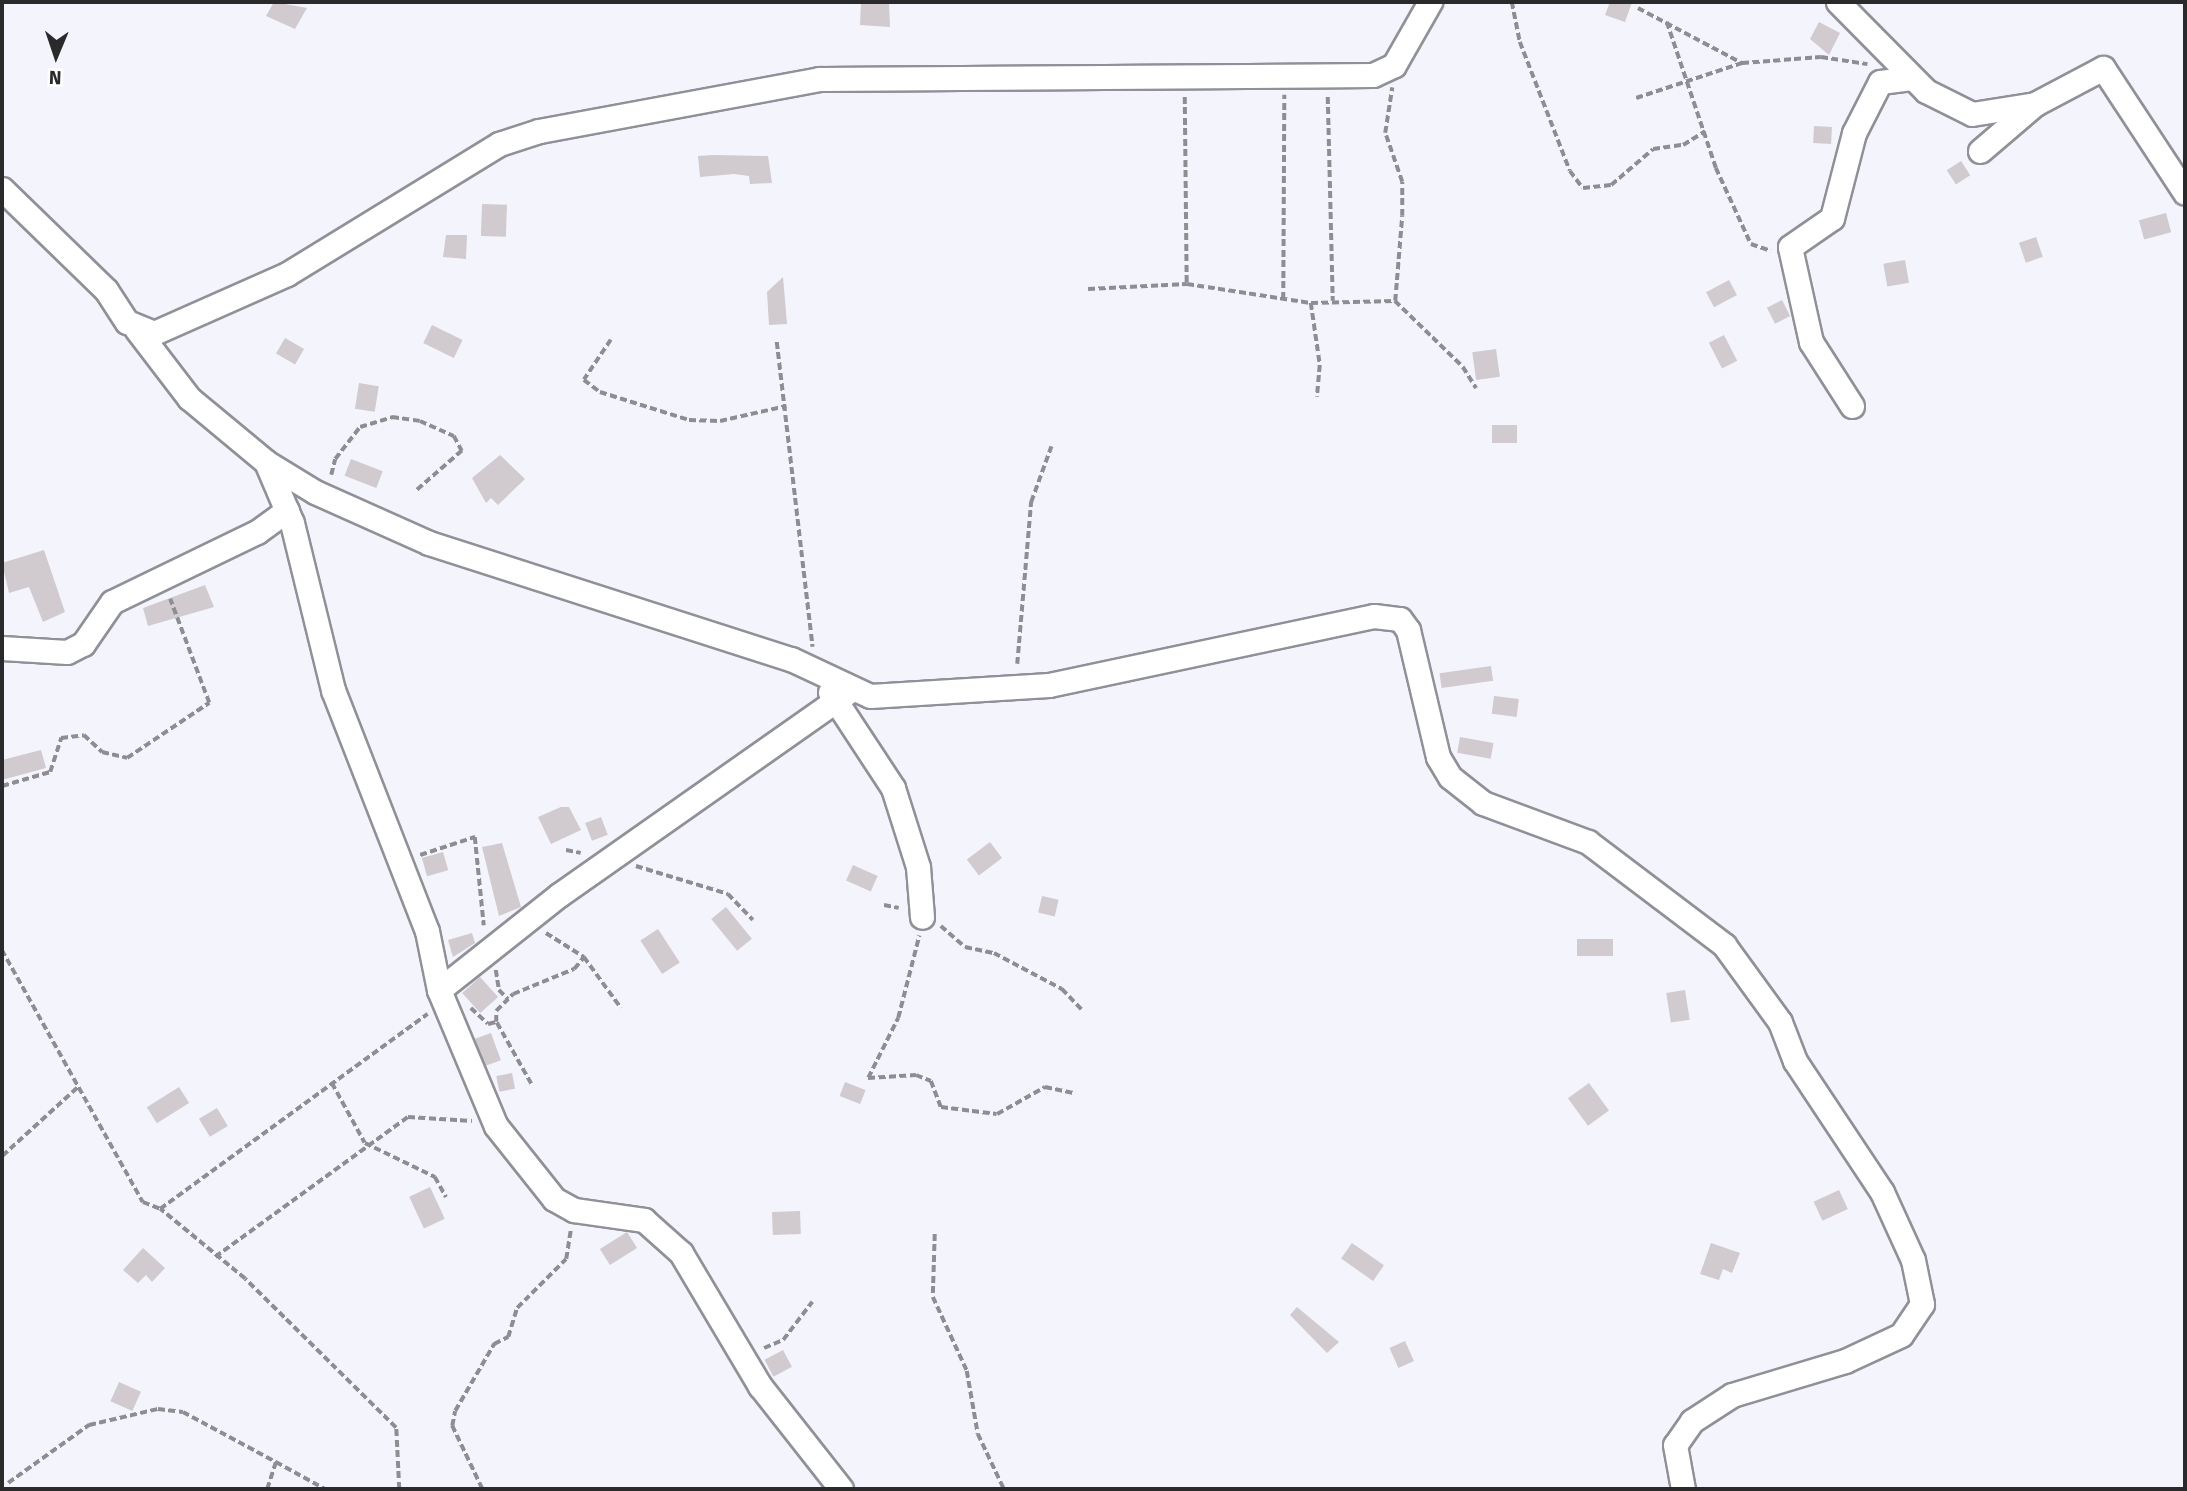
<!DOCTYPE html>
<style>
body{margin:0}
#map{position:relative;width:2187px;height:1491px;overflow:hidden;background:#f4f5fc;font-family:"Fira Sans",sans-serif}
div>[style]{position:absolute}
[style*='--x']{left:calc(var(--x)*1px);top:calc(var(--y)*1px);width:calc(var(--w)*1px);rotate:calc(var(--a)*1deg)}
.building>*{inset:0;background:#d1cace;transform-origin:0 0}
.path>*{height:3.5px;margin-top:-1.75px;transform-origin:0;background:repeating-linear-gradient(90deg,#8d8d92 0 7px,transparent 0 10.5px)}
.roads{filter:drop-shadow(2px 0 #909198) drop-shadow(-2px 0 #909198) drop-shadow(0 2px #909198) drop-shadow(0 -2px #909198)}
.minor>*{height:23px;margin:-11.5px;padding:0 11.5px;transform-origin:11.5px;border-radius:11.5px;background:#fff}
span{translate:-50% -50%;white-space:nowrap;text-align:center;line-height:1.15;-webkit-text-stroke:5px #fff;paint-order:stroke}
.frame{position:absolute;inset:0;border:4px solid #2a2a2d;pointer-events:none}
.north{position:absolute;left:21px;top:21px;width:70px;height:70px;-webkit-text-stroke:5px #fff;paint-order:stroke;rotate:182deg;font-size:19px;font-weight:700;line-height:28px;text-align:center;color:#2a2a2d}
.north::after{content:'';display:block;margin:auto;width:24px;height:32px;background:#2a2a2d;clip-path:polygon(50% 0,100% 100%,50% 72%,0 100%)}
</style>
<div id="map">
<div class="building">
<div style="clip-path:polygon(274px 2px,307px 8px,295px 29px,266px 16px)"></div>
<div style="clip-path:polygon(861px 2px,889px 2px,890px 27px,860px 25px)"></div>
<div style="clip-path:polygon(1610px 2px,1632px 2px,1625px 22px,1605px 15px)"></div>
<div style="clip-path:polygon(1819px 22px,1840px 33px,1829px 55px,1810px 39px)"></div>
<div style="left:1814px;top:126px;width:18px;height:17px;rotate:3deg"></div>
<div style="clip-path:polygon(713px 155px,768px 156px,772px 183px,750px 184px,749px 176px,734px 174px,700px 177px,698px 156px)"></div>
<div style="left:1961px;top:161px;width:17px;height:17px;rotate:57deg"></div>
<div style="left:482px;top:204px;width:25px;height:32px;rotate:2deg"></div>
<div style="left:2166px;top:213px;width:20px;height:28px;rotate:75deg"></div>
<div style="clip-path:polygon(446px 235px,467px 235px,466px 259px,443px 257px)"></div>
<div style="left:2036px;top:237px;width:21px;height:18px;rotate:71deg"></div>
<div style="left:1905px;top:260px;width:23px;height:22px;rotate:80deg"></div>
<div style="clip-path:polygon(783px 277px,787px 324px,769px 325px,767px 292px)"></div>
<div style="left:1729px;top:280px;width:17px;height:26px;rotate:62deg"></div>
<div style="left:1782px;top:300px;width:18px;height:17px;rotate:63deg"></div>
<div style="left:432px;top:325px;width:34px;height:20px;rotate:26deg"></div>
<div style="left:1724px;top:335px;width:29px;height:17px;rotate:63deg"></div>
<div style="left:285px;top:338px;width:22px;height:18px;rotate:30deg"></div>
<div style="left:1496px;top:349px;width:28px;height:24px;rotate:82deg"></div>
<div style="left:359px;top:383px;width:20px;height:26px;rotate:9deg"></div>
<div style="left:1492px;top:425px;width:25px;height:18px"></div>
<div style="clip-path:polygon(500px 455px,525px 479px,498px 505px,491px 498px,486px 503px,472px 478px)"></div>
<div style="left:351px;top:459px;width:34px;height:18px;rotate:21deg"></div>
<div style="clip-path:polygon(44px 550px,65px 612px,43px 622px,29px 587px,9px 593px,2px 563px)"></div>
<div style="clip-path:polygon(205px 585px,214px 607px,148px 626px,143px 608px)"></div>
<div style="left:1491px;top:666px;width:15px;height:52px;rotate:82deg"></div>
<div style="left:1494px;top:696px;width:25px;height:18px;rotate:7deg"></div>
<div style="left:1460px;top:737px;width:34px;height:16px;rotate:10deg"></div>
<div style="clip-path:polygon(41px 750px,46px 768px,2px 780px,2px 760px)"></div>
<div style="clip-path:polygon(561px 807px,569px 807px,581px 830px,551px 844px,538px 817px)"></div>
<div style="left:601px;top:817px;width:19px;height:17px;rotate:69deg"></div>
<div style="left:990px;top:842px;width:20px;height:29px;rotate:53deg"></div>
<div style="clip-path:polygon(502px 843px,521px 907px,499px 916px,482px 847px)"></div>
<div style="left:443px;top:852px;width:19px;height:22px;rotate:74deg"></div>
<div style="left:853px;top:865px;width:27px;height:17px;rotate:24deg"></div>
<div style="left:1042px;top:896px;width:17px;height:17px;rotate:13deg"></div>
<div style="left:726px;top:907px;width:41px;height:19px;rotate:51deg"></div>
<div style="left:658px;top:929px;width:40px;height:21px;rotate:57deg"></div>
<div style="clip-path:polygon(472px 933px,475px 943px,453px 957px,448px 940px)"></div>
<div style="left:1613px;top:939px;width:17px;height:36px;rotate:90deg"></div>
<div style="left:480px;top:977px;width:27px;height:24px;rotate:48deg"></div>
<div style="left:1685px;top:990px;width:30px;height:19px;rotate:81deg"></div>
<div style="left:491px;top:1033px;width:29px;height:17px;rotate:70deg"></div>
<div style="left:512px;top:1073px;width:16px;height:16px;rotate:79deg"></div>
<div style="left:845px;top:1082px;width:22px;height:15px;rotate:21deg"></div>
<div style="left:1589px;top:1083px;width:34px;height:26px;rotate:54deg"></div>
<div style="left:179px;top:1087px;width:19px;height:38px;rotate:58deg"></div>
<div style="left:217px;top:1108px;width:21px;height:21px;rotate:59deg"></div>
<div style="left:430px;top:1187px;width:35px;height:23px;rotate:65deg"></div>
<div style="left:1839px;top:1190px;width:21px;height:28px;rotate:65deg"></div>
<div style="left:800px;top:1211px;width:23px;height:28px;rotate:88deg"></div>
<div style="left:627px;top:1232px;width:19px;height:32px;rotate:58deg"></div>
<div style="left:1352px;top:1243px;width:39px;height:19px;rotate:35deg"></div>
<div style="clip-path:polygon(1711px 1243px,1740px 1253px,1732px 1273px,1723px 1269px,1719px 1280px,1700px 1274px)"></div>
<div style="clip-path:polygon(143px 1248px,165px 1268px,152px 1282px,146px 1275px,138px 1283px,123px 1270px)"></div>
<div style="clip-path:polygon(1297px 1307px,1339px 1342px,1327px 1353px,1290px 1315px)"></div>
<div style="left:1405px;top:1341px;width:22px;height:17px;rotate:66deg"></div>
<div style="left:783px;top:1350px;width:19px;height:21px;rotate:62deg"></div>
<div style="left:119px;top:1382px;width:24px;height:21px;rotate:24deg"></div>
</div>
<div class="path">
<div style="--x:1512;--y:2;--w:41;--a:78.7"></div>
<div style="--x:1520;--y:42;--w:138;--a:68.8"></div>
<div style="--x:1570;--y:171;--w:21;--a:53"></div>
<div style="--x:1583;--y:188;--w:28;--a:-6"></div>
<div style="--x:1611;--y:185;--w:55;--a:-40.6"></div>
<div style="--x:1653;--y:149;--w:30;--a:-8"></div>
<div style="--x:1683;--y:145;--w:26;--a:-32"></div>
<div style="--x:1638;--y:8;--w:118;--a:27.9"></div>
<div style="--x:1667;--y:22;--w:154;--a:71.4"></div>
<div style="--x:1716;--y:168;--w:84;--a:65.3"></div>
<div style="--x:1751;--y:244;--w:21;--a:19"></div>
<div style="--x:1185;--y:97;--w:187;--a:89.4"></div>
<div style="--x:1328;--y:97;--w:204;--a:88.6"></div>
<div style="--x:1636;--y:98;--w:112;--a:-18.3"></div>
<div style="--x:1742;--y:63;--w:79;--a:-4.3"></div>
<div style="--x:1821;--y:57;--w:47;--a:8.7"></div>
<div style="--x:1088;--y:289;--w:99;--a:-2.9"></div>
<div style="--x:1187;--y:284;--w:125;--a:8.7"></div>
<div style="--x:1311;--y:303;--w:84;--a:-1.4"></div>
<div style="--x:1395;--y:301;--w:85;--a:-85.3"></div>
<div style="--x:1402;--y:216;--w:34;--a:-90"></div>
<div style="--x:1402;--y:182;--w:52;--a:-109.1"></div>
<div style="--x:1385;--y:133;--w:46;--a:-81.2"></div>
<div style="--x:1283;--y:299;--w:204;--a:-89.7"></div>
<div style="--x:1395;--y:301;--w:95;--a:44.1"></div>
<div style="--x:1463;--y:367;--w:25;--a:58"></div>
<div style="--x:1311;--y:303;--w:63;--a:81.7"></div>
<div style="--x:1320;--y:365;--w:32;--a:95"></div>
<div style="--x:611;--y:340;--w:48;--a:124"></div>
<div style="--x:584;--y:380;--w:20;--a:37"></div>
<div style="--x:600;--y:392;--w:93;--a:17.5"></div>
<div style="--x:689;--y:420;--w:31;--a:2"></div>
<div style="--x:720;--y:421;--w:68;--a:-12.8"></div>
<div style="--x:777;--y:342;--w:307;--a:83.3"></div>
<div style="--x:331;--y:475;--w:16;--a:-76"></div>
<div style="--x:335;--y:459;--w:41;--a:-52"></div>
<div style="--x:360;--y:427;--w:34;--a:-17"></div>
<div style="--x:392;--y:417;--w:28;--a:8"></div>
<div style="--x:420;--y:421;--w:37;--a:24"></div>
<div style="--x:454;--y:436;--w:17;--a:62"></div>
<div style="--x:462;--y:451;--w:62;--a:138.9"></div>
<div style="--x:1017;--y:664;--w:163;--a:-85.1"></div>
<div style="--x:1031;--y:502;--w:59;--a:-70"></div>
<div style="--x:2;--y:786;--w:50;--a:-16.3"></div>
<div style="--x:50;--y:772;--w:36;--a:-72"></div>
<div style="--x:61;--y:738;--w:23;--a:-7"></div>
<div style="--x:84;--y:735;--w:25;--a:43"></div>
<div style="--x:102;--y:752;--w:26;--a:13"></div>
<div style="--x:127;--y:758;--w:99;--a:-33.9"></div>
<div style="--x:209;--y:703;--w:111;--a:-110.6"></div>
<div style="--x:566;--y:850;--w:15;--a:11"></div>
<div style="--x:420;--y:855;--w:58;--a:-18.1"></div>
<div style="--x:475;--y:837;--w:89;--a:84.2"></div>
<div style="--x:636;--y:866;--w:96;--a:16.9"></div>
<div style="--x:728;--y:894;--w:36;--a:46"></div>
<div style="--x:884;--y:905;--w:15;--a:11"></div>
<div style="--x:941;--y:926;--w:32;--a:41"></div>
<div style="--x:965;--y:947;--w:30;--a:12"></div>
<div style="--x:994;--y:953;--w:77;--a:27.9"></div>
<div style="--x:1062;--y:989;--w:29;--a:46"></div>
<div style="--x:546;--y:933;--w:45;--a:32.3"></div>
<div style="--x:584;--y:957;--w:63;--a:54"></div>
<div style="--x:2;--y:950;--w:289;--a:60.8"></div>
<div style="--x:143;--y:1202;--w:18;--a:22"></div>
<div style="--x:496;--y:970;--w:20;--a:81"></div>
<div style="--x:499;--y:990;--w:13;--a:45"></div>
<div style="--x:471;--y:1008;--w:23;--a:43"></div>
<div style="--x:488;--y:1024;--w:8;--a:-14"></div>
<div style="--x:868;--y:1078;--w:48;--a:-3.6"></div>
<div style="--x:916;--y:1075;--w:16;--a:22"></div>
<div style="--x:931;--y:1081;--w:28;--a:69"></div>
<div style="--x:941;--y:1107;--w:56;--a:7.1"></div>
<div style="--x:997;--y:1114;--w:55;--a:-29.4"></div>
<div style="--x:1045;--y:1087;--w:29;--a:12"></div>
<div style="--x:868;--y:1078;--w:67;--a:-63.4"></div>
<div style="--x:898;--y:1018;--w:85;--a:-75.6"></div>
<div style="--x:332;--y:1083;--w:68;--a:61.2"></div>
<div style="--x:365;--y:1143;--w:78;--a:25.9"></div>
<div style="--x:435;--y:1177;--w:23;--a:61"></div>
<div style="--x:531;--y:1084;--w:71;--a:-119.4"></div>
<div style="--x:496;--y:1022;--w:11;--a:-90"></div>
<div style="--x:496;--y:1011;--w:24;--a:-45"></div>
<div style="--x:513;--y:994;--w:66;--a:-22.3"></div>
<div style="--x:574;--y:969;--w:16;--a:-50"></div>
<div style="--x:2;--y:1156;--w:104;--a:-42.3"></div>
<div style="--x:935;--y:1234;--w:63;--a:91.8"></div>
<div style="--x:933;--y:1297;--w:81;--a:65.3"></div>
<div style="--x:967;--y:1371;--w:64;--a:80.1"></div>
<div style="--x:978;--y:1434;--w:61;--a:64.7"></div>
<div style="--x:215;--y:1257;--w:238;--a:-36"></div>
<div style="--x:408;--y:1117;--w:64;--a:3.6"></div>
<div style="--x:764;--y:1348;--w:21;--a:-23"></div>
<div style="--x:783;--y:1340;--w:48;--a:-52.7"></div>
<div style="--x:8;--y:1483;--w:100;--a:-35.6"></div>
<div style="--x:89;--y:1425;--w:71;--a:-13.1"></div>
<div style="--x:158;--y:1409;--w:25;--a:7"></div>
<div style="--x:183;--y:1412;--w:106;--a:28.3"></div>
<div style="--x:267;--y:1489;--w:28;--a:-72"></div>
<div style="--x:276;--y:1462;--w:56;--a:28.9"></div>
<div style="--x:399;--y:1489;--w:61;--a:-92.8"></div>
<div style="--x:396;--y:1428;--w:212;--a:-135.4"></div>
<div style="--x:245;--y:1279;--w:110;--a:-140.5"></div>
<div style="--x:160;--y:1209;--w:331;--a:-36.1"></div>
<div style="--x:482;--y:1489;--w:70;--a:-115.5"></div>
<div style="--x:452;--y:1426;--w:15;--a:-79"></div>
<div style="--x:455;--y:1411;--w:78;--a:-59.8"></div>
<div style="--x:494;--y:1344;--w:16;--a:-27"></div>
<div style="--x:508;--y:1337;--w:30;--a:-73"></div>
<div style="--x:517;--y:1308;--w:69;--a:-45"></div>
<div style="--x:566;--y:1259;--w:30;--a:-81"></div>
</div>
<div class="roads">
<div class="minor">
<div style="--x:1838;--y:2;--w:125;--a:45.3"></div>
<div style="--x:1926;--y:91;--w:51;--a:26.6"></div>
<div style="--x:1972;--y:114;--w:64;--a:-9"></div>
<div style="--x:2035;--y:104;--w:77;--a:-27.9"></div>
<div style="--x:2103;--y:68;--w:149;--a:56.7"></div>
<div style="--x:1980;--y:151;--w:72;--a:-40.5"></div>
<div style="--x:2;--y:189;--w:145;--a:44.2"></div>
<div style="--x:106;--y:290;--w:38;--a:57"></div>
<div style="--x:127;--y:322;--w:29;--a:22"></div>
<div style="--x:154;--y:333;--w:145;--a:-23.9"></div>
<div style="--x:287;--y:274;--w:249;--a:-31.5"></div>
<div style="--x:499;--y:144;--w:42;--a:-18"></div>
<div style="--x:539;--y:131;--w:285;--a:-10.5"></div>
<div style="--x:819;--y:79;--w:554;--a:-0.41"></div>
<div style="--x:1373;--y:75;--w:23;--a:-25"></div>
<div style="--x:1394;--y:65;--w:73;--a:-60.3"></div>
<div style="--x:137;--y:330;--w:86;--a:52.6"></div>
<div style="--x:189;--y:398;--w:100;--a:39.7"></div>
<div style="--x:266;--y:462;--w:57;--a:31.5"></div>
<div style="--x:315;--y:492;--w:125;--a:24.1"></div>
<div style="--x:429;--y:543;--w:380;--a:17.8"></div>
<div style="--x:791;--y:659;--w:87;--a:25.1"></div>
<div style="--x:870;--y:696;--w:179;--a:-3.5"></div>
<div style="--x:1049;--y:685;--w:332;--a:-12"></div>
<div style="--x:1374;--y:616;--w:26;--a:7"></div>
<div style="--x:1400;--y:619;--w:14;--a:54"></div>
<div style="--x:1408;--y:630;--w:130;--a:76.7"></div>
<div style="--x:1438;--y:757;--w:23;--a:59"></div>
<div style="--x:1450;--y:777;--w:42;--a:38.2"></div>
<div style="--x:1483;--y:803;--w:112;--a:20.4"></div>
<div style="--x:1588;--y:842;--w:171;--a:37.1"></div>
<div style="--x:1724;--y:945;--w:95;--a:54"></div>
<div style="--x:1780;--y:1022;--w:42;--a:69"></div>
<div style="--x:1795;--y:1061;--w:157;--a:56.4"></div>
<div style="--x:1882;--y:1192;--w:75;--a:65.5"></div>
<div style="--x:1913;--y:1260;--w:45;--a:78.4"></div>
<div style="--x:1922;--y:1304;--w:37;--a:124"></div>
<div style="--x:1901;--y:1335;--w:62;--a:155.1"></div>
<div style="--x:1845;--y:1361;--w:118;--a:163.3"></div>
<div style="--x:1732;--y:1395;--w:48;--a:147"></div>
<div style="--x:1692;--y:1421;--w:29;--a:125"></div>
<div style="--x:1675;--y:1445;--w:45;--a:79.7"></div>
<div style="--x:1852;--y:406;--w:76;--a:-122.6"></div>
<div style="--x:1811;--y:342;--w:97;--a:-102.5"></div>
<div style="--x:1790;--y:247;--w:51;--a:-34.6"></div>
<div style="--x:1832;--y:218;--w:88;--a:-75.5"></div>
<div style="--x:1854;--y:133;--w:57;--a:-63"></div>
<div style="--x:1880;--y:82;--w:32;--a:-7"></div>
<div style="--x:266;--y:462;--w:66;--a:66.9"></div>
<div style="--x:292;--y:523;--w:172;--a:76.2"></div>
<div style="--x:333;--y:690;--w:259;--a:68.7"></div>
<div style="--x:427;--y:931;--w:60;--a:78.5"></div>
<div style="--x:439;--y:990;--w:147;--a:67.3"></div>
<div style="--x:496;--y:1126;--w:93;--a:51.5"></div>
<div style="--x:554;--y:1199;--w:23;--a:29"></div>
<div style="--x:574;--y:1210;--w:71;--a:8.1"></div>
<div style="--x:644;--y:1220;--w:50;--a:41.7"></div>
<div style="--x:681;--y:1253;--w:155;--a:59.3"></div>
<div style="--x:760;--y:1386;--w:131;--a:51.8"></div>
<div style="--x:2;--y:648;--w:65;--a:3.5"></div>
<div style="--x:67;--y:652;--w:18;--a:-27"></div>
<div style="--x:83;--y:644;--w:51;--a:-55.4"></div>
<div style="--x:112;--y:602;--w:161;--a:-25.8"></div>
<div style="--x:257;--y:532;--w:37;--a:-36"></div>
<div style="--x:830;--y:692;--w:115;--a:56.7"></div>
<div style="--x:893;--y:788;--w:83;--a:72.4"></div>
<div style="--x:918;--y:867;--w:50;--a:85.4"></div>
<div style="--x:439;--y:990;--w:153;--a:-38.4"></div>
<div style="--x:559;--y:895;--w:357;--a:-35.1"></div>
</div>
</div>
<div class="frame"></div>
<div class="north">N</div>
</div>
